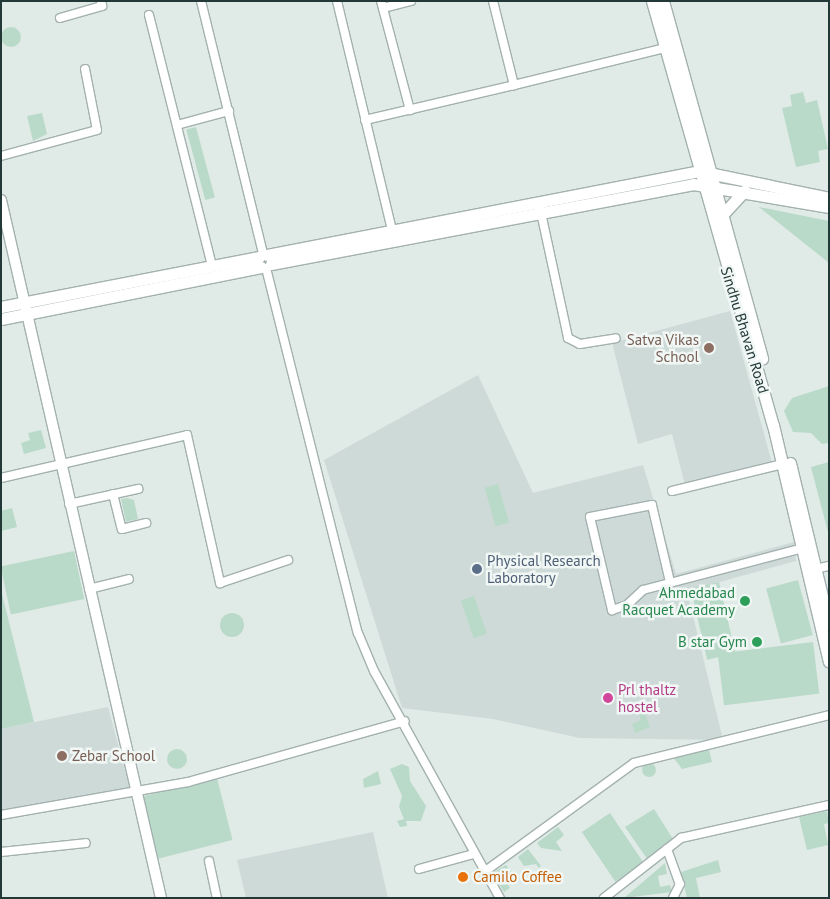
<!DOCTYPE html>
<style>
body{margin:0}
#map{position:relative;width:830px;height:899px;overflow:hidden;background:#e0eae7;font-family:"PT Sans",sans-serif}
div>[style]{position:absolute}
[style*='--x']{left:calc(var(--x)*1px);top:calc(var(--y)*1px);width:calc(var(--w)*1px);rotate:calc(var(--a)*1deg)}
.built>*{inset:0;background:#cedad7}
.green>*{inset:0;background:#badac9;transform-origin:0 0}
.round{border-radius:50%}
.roads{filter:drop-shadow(1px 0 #a3b1af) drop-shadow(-1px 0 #a3b1af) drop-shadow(0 1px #a3b1af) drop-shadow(0 -1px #a3b1af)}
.minor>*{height:8px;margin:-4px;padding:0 4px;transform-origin:4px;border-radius:4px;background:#fff}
.tertiary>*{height:10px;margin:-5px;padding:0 5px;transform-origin:5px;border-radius:5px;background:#fff}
.secondary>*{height:11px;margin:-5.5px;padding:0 5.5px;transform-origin:5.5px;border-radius:5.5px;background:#fff}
.dots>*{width:14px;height:14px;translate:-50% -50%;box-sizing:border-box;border:2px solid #f0f7f5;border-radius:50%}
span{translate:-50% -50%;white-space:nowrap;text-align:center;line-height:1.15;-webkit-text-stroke:5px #f0f7f5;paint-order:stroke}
.street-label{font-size:15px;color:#223937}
.education-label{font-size:15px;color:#785e54}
.right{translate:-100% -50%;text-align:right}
.left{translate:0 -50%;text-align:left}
.service-label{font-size:15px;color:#4e5e75}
.leisure-label{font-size:15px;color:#27864d}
.hotel-label{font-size:15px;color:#b23c85}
.food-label{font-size:15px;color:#c56008}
.frame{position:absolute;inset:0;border:2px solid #223937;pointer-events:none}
</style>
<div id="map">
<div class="built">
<div style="clip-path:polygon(730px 311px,772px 463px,685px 485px,672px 434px,638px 444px,612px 343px)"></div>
<div style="clip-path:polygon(478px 375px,533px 493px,643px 465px,676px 574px,794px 542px,796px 561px,687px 591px,723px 740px,580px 738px,493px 719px,402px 708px,324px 460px)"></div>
<div style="clip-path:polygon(108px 707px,130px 789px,1px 811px,1px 729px)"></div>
<div style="clip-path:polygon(373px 832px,388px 898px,246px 898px,237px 860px)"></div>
</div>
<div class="green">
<div class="round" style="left:1px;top:27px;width:20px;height:20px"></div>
<div style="clip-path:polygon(803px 92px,806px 103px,817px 100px,828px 149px,818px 151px,820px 162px,796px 167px,782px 108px,792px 106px,790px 95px)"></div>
<div style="clip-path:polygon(42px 113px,47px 134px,33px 141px,27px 116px)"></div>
<div style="left:196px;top:127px;width:73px;height:10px;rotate:75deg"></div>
<div style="clip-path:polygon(759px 207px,829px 221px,829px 263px)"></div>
<div style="clip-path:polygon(829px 386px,829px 443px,822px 444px,811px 433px,793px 432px,784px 411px,792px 398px)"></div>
<div style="clip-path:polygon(41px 430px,46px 448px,24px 454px,21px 443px,30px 440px,28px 433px)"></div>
<div style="clip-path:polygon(829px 462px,829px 536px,811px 467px)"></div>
<div style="left:498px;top:484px;width:40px;height:14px;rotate:74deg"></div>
<div style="clip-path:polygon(127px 498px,134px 500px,138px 519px,126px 522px,121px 499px)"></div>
<div style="clip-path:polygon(12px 508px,17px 527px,1px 531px,1px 511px)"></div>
<div style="left:74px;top:551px;width:49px;height:75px;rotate:78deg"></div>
<div style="left:798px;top:580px;width:57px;height:33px;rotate:75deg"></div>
<div style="left:719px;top:582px;width:73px;height:29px;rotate:77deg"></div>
<div style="clip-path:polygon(1px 590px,34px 722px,1px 729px)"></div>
<div style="left:474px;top:596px;width:40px;height:14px;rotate:71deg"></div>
<div class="round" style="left:220px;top:613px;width:24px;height:24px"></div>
<div style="left:813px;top:642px;width:52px;height:96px;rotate:83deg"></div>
<div style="clip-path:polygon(643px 708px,650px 727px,635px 733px,632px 724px,641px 720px,638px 710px)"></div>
<div class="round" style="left:167px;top:749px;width:20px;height:20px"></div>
<div style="clip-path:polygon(709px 750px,712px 762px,682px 769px,673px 757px)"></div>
<div class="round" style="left:642px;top:763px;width:14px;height:14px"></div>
<div style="clip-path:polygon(402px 764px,409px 767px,410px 781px,426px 806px,421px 821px,406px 821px,407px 826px,400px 827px,397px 821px,404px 819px,399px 807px,402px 796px,390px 769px)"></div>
<div style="clip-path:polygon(378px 771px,381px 784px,364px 788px,363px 779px)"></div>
<div style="left:217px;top:778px;width:64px;height:79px;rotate:76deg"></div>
<div style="clip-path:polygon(654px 809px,673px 839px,648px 860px,625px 827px)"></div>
<div style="clip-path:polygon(827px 811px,829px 823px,824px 824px,828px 845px,807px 850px,799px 817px)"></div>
<div style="left:610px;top:813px;width:60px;height:34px;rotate:56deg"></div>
<div style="clip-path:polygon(558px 827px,564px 835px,556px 842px,562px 851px,541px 848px,537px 843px)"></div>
<div style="clip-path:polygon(528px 849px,541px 866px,539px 868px,536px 864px,524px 866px,518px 857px)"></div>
<div style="clip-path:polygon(718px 860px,721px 872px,696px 878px,700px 898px,687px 898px,681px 872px)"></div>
<div style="clip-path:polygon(665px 863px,667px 874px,658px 876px,660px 887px,670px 885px,672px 892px,624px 898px)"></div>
<div style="clip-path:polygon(506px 865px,511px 872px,504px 877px,510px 888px,504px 892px,492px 873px)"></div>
</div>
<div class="roads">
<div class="minor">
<div style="--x:201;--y:1;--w:260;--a:76.2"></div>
<div style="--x:337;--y:1;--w:241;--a:76.5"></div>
<div style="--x:381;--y:1;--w:113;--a:75.1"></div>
<div style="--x:493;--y:1;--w:87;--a:76"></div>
<div style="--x:514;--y:85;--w:155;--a:-13.8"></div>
<div style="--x:383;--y:8;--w:29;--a:-14"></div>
<div style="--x:149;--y:15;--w:258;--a:75.9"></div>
<div style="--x:60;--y:18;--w:44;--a:-15.9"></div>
<div style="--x:102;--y:6;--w:5;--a:-101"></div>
<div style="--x:365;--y:120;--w:153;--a:-13.2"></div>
<div style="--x:177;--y:125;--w:54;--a:-15.1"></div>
<div style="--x:1;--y:156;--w:99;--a:-15.2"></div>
<div style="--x:97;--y:130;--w:62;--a:-101.1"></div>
<div style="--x:540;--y:208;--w:133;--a:77.8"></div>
<div style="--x:568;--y:338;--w:13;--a:27"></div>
<div style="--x:580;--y:344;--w:36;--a:-9"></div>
<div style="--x:266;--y:268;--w:376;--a:75.9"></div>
<div style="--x:358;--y:633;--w:41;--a:67.2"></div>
<div style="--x:374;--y:671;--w:260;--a:61"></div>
<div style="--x:1;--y:478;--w:191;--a:-13"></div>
<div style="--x:187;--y:435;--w:152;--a:77.4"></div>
<div style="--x:220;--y:583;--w:72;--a:-18.7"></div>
<div style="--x:672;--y:491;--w:114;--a:-13.7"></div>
<div style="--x:113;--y:494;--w:36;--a:76"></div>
<div style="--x:122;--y:529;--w:25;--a:-14"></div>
<div style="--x:69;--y:504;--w:71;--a:-12.3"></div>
<div style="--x:811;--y:570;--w:18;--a:-13"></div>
<div style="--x:670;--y:582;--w:79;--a:-103.2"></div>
<div style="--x:652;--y:505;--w:63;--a:169"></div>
<div style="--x:590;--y:517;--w:96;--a:76.7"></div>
<div style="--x:612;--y:610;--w:16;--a:-18"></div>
<div style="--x:627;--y:605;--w:22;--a:-43"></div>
<div style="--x:643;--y:590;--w:170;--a:-14.7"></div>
<div style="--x:89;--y:589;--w:41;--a:-14"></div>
<div style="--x:1;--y:815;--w:190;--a:-10"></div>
<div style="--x:188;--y:782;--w:225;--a:-15.7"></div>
<div style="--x:667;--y:849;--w:37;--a:70"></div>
<div style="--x:680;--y:884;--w:16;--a:117"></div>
<div style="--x:1;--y:852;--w:85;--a:-6"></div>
<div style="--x:209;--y:861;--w:38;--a:78"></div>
<div style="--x:419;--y:869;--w:57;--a:-15.3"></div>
<div style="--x:484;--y:872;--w:185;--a:-36"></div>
<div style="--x:634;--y:763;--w:201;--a:-13.8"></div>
<div style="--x:604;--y:898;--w:98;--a:-37.9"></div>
<div style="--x:681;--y:838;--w:152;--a:-12.6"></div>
</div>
<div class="tertiary">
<div style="--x:1;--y:200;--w:716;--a:77.09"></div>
</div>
<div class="secondary">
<div style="--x:652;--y:1;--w:441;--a:74.1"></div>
<div style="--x:773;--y:425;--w:243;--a:76.7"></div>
<div style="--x:663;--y:1;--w:371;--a:74.5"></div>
<div style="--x:722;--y:215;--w:33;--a:-47"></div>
<div style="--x:267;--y:255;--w:440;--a:-11"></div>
<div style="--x:699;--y:171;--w:133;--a:11.7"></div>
<div style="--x:271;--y:264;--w:430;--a:-10.7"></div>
<div style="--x:693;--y:184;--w:138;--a:9.6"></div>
<div style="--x:1;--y:307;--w:263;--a:-11"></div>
<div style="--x:1;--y:319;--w:265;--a:-11.3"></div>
<div style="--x:790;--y:463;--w:167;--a:76.5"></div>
</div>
</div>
<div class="dots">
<div style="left:709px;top:348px;background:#8d6e63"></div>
<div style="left:477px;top:569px;background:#5c6f8a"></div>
<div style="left:745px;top:601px;background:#2e9e5b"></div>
<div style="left:757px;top:642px;background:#2e9e5b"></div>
<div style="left:608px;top:698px;background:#d1479c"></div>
<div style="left:62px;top:756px;background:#8d6e63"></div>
<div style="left:463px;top:877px;background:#e8710a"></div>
</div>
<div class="street-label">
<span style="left:745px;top:330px;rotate:73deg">Sindhu Bhavan Road</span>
</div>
<div class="education-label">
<span class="right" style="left:699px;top:348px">Satva Vikas<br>School</span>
<span class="left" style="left:72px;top:756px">Zebar School</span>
</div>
<div class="service-label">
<span class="left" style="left:487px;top:569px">Physical Research<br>Laboratory</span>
</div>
<div class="leisure-label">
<span class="right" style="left:735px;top:601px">Ahmedabad<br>Racquet Academy</span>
<span class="right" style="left:747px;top:642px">B star Gym</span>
</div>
<div class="hotel-label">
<span class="left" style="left:618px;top:698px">Prl thaltz<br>hostel</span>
</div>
<div class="food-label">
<span class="left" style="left:473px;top:877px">Camilo Coffee</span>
</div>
<div class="frame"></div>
</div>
